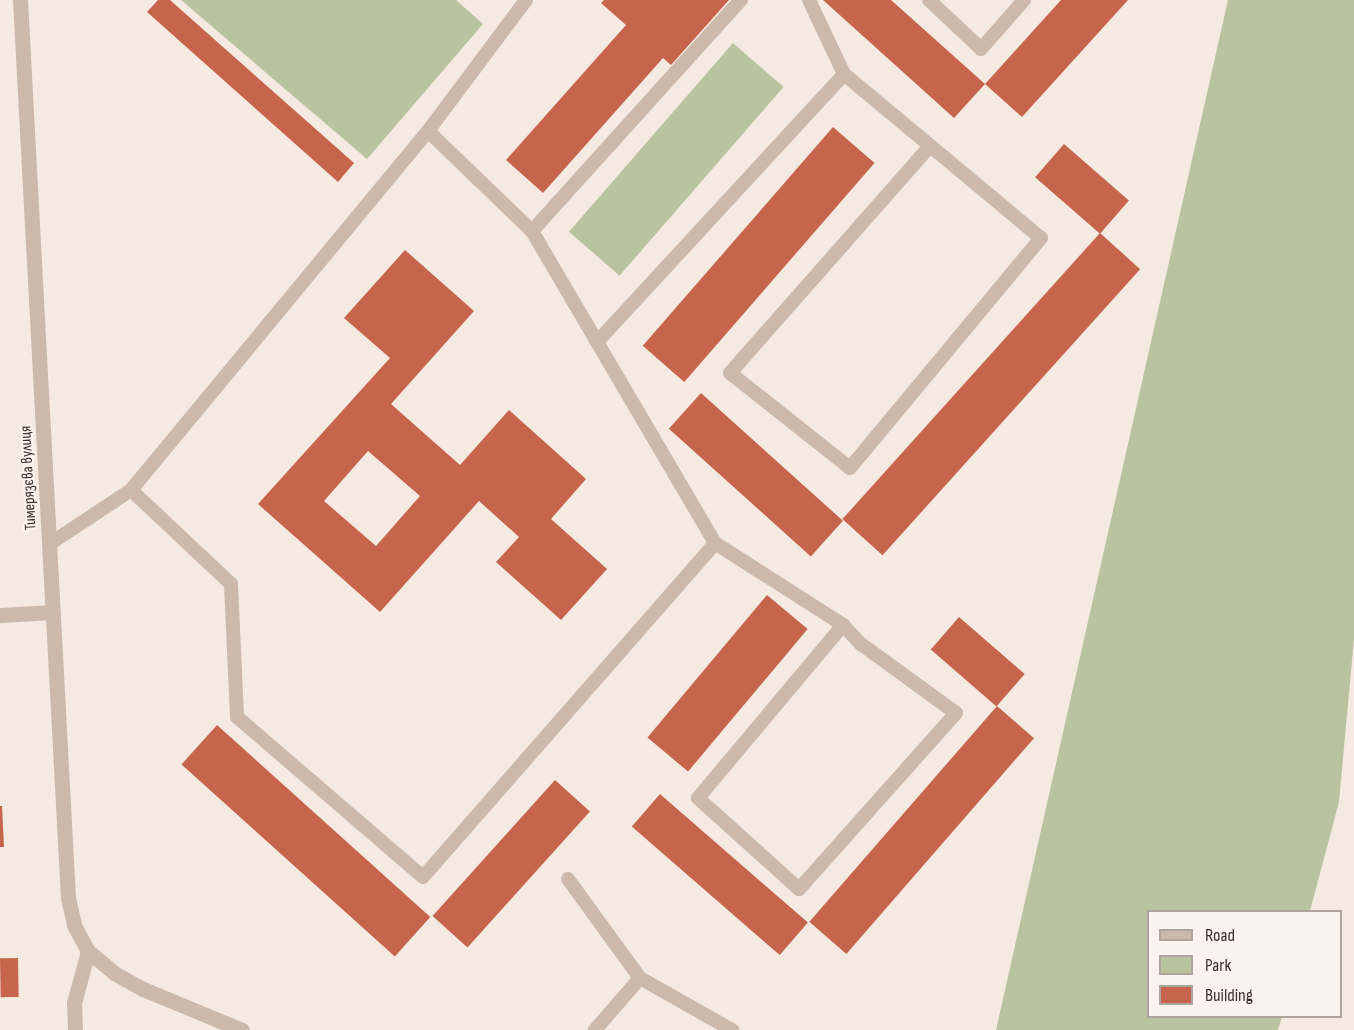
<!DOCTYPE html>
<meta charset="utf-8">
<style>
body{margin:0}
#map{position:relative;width:1354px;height:1030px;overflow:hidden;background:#f4eae1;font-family:"Sofia Sans Condensed",sans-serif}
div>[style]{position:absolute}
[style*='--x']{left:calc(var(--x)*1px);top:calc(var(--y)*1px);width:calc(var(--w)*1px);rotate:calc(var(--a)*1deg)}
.green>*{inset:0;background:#b9c3a0;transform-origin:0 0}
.building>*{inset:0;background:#c6654c;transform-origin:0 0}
.service>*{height:14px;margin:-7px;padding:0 7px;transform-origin:7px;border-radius:7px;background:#ccb9ac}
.minor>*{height:15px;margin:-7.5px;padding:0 7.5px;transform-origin:7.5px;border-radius:7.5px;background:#ccb9ac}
.tertiary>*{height:15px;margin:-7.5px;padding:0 7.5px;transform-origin:7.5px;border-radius:7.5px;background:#ccb9ac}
span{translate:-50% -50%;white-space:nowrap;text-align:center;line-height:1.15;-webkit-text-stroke:4.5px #fbf4ee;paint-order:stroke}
.street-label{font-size:16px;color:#3a2f2b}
.legend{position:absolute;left:1147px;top:910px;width:195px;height:108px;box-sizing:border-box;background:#fbf4ee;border:2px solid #aea5a0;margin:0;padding:8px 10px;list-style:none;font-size:18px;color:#3a2f2b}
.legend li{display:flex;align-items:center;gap:12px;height:30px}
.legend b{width:30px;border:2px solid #aea5a0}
</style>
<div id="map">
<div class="green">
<div style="clip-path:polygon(181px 0,456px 0,483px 24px,367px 159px)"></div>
<div style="clip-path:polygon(1228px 0,1354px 0,1354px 639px,1339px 802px,1310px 911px,1148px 912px,1148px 1016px,1282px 1017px,1278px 1030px,996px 1030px)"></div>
<div style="left:733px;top:43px;width:67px;height:250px;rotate:41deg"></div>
</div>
<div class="building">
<div style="clip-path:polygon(158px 0,170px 0,354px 163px,338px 182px,147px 12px)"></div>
<div style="clip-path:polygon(604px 0,729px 0,671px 65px,663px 58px,543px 193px,506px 160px,626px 25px,601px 3px)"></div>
<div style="clip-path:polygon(823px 0,891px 0,985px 84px,954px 118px)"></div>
<div style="clip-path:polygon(1061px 0,1128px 0,1022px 117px,985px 84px)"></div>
<div style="left:833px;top:127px;width:55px;height:290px;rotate:41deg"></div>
<div style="left:1064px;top:144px;width:86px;height:44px;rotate:41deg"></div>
<div style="left:1100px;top:233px;width:54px;height:385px;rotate:42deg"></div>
<div style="clip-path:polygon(evenodd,405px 250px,474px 311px,391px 404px,460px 465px,509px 410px,586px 479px,551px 519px,607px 569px,561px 620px,496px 562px,519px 537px,479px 501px,380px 612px,258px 504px,390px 358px,344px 318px,405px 250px,368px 451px,420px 496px,376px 546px,324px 501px,368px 451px)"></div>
<div style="left:701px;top:393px;width:191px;height:48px;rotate:42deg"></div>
<div style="left:767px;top:595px;width:53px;height:186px;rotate:40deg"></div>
<div style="left:959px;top:617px;width:87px;height:43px;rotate:41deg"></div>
<div style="left:997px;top:706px;width:49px;height:286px;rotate:41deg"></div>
<div style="left:217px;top:725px;width:287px;height:53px;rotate:42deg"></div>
<div style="left:555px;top:780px;width:47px;height:183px;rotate:42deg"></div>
<div style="left:660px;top:794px;width:196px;height:43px;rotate:41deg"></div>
<div style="clip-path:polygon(0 806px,2px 806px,4px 847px,0 847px)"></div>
<div style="left:18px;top:958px;width:39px;height:18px;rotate:89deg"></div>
</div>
<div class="service">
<div style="--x:526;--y:0;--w:164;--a:126.8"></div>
<div style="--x:428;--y:131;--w:144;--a:43.9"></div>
<div style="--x:532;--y:231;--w:312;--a:-47.9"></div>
<div style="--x:929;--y:0;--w:71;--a:43.3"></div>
<div style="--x:981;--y:49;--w:65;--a:-48.7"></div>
<div style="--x:844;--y:74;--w:256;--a:39.8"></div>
<div style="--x:1041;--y:238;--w:299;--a:129.7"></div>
<div style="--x:850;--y:468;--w:153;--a:-141.6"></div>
<div style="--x:730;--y:373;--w:303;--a:-48.6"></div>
<div style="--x:597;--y:342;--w:364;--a:-47.3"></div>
<div style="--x:844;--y:74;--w:82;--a:-115.3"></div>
<div style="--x:131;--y:490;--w:466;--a:-50.4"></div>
<div style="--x:51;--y:543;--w:96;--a:-33.5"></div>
<div style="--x:131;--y:490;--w:137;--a:43.2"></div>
<div style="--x:231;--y:584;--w:133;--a:87.4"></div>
<div style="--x:237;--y:717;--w:245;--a:40.7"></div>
<div style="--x:423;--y:877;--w:444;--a:-48.8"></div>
<div style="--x:715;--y:543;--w:362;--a:-120.4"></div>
<div style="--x:715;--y:543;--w:152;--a:32.6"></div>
<div style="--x:843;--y:625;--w:26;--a:47"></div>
<div style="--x:861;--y:644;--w:117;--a:36"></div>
<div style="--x:956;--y:713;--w:236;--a:131.7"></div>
<div style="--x:799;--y:889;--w:136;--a:-138"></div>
<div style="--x:698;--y:798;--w:226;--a:-50"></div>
<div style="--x:568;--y:879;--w:122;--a:54"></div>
<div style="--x:640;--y:978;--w:69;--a:130.9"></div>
<div style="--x:640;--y:978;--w:106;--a:29.5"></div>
</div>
<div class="minor">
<div style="--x:0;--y:615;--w:53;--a:-3.2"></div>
<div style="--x:75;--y:1030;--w:27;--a:-92"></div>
<div style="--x:74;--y:1003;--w:54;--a:-74.9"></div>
</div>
<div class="tertiary">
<div style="--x:20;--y:0;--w:899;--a:86.94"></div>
<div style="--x:68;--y:898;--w:28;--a:77"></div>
<div style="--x:74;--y:925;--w:30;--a:62"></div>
<div style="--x:88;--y:951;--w:34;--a:40"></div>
<div style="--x:114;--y:973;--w:33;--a:29"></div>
<div style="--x:143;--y:989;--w:107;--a:22.5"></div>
</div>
<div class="street-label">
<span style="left:29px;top:478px;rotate:-93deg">Тимерязєва вулиця</span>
</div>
<ul class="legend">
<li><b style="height:8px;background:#ccb9ac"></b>Road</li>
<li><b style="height:16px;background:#b9c3a0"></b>Park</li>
<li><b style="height:16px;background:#c6654c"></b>Building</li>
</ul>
</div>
